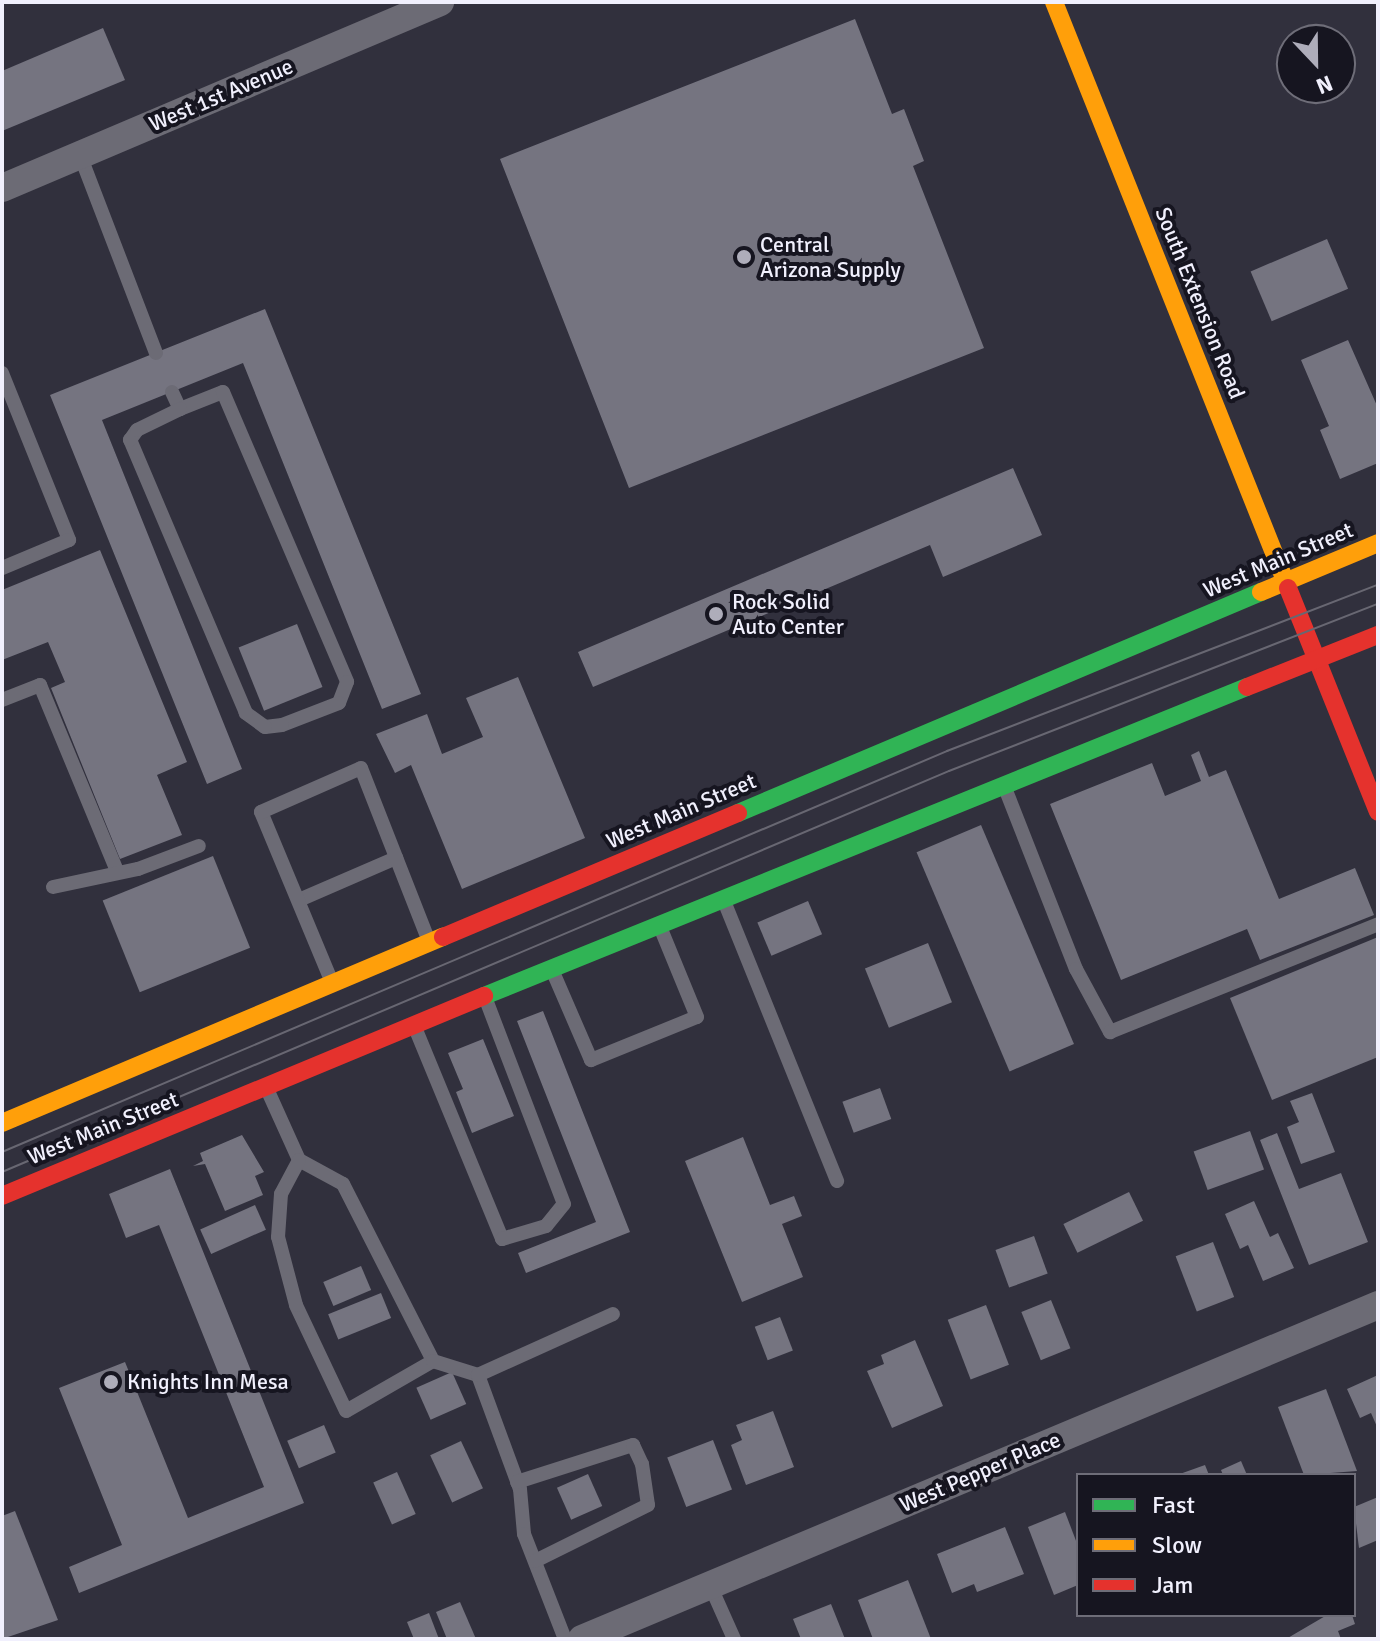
<!DOCTYPE html>
<style>
body{margin:0}
#map{position:relative;width:1380px;height:1641px;overflow:hidden;background:#31303d;font-family:Signika,sans-serif}
div>[style]{position:absolute}
[style*='--x']{left:calc(var(--x)*1px);top:calc(var(--y)*1px);width:calc(var(--w)*1px);rotate:calc(var(--a)*1deg)}
.building>*{inset:0;background:#757480;transform-origin:0 0}
.lane>*{height:14px;margin:-7px;padding:0 7px;transform-origin:7px;border-radius:7px;background:#6c6b75}
.street>*{height:28px;margin:-14px;padding:0 14px;transform-origin:14px;border-radius:14px;background:#6c6b75}
.fast>*{height:18px;margin:-9px;padding:0 9px;transform-origin:9px;border-radius:9px;background:#30b455}
.slow>*{height:18px;margin:-9px;padding:0 9px;transform-origin:9px;border-radius:9px;background:#ff9f0a}
.jam>*{height:18px;margin:-9px;padding:0 9px;transform-origin:9px;border-radius:9px;background:#e5322d}
.tram>*{height:2px;margin:-1px;padding:0 1px;transform-origin:1px;border-radius:1px;background:#686772}
.dots>*{width:22px;height:22px;translate:-50% -50%;box-sizing:border-box;border:4px solid #161520;border-radius:50%}
span{translate:-50% -50%;white-space:nowrap;text-align:center;line-height:1.15;-webkit-text-stroke:8px #161520;paint-order:stroke}
.street-label{font-size:22px;color:#f1f0fd}
.poi-label{font-size:22px;color:#f1f0fd}
.left{translate:0 -50%;text-align:left}
.frame{position:absolute;inset:0;border:4px solid #f1f0fd;pointer-events:none}
.legend{position:absolute;left:1076px;top:1473px;width:280px;height:144px;box-sizing:border-box;background:#161520;border:2px solid #6e6d78;margin:0;padding:10px 14px;list-style:none;font-size:24px;color:#f1f0fd}
.legend li{display:flex;align-items:center;gap:16px;height:40px}
.legend b{width:40px;border:2px solid #6e6d78}
.north{position:absolute;left:1276px;top:24px;width:80px;height:80px;box-sizing:border-box;background:#161520;border:2px solid #6e6d78;border-radius:50%;rotate:158deg;font-size:22px;font-weight:700;line-height:32px;text-align:center;color:#f1f0fd}
.north::after{content:'';display:block;margin:auto;width:28px;height:36px;background:#aeadba;clip-path:polygon(50% 0,100% 100%,50% 72%,0 100%)}
</style>
<div id="map">
<div class="building">
<div style="clip-path:polygon(855px 19px,892px 114px,904px 109px,924px 161px,913px 166px,984px 348px,629px 488px,500px 159px)"></div>
<div style="clip-path:polygon(103px 28px,125px 80px,2px 131px,2px 71px)"></div>
<div style="left:1327px;top:239px;width:54px;height:83px;rotate:67deg"></div>
<div style="clip-path:polygon(265px 309px,421px 694px,382px 709px,243px 363px,102px 420px,242px 769px,207px 784px,50px 395px)"></div>
<div style="clip-path:polygon(1348px 340px,1378px 408px,1378px 463px,1340px 479px,1320px 430px,1329px 426px,1301px 360px)"></div>
<div style="clip-path:polygon(1013px 468px,1042px 535px,943px 577px,930px 545px,593px 687px,578px 652px)"></div>
<div style="clip-path:polygon(100px 550px,187px 762px,157px 775px,182px 835px,120px 859px,51px 688px,65px 682px,48px 642px,2px 660px,2px 590px)"></div>
<div style="left:297px;top:624px;width:68px;height:63px;rotate:68deg"></div>
<div style="clip-path:polygon(518px 677px,585px 838px,462px 889px,411px 765px,395px 773px,376px 734px,427px 714px,442px 754px,483px 737px,466px 698px)"></div>
<div style="clip-path:polygon(1199px 751px,1209px 777px,1226px 770px,1279px 899px,1355px 868px,1374px 915px,1260px 960px,1247px 929px,1121px 980px,1050px 804px,1152px 763px,1165px 796px,1201px 781px,1191px 755px)"></div>
<div style="left:981px;top:825px;width:238px;height:70px;rotate:67deg"></div>
<div style="left:213px;top:856px;width:99px;height:119px;rotate:68deg"></div>
<div style="left:808px;top:901px;width:36px;height:55px;rotate:67deg"></div>
<div style="clip-path:polygon(1378px 937px,1378px 1057px,1272px 1100px,1230px 998px)"></div>
<div style="left:928px;top:943px;width:64px;height:68px;rotate:68deg"></div>
<div style="clip-path:polygon(543px 1011px,630px 1232px,526px 1273px,518px 1253px,596px 1222px,517px 1021px)"></div>
<div style="clip-path:polygon(483px 1039px,514px 1116px,472px 1133px,456px 1092px,463px 1089px,448px 1053px)"></div>
<div style="left:880px;top:1088px;width:33px;height:40px;rotate:70deg"></div>
<div style="clip-path:polygon(1312px 1093px,1335px 1152px,1301px 1164px,1287px 1127px,1299px 1122px,1290px 1101px)"></div>
<div style="left:1250px;top:1131px;width:41px;height:60px;rotate:70deg"></div>
<div style="clip-path:polygon(1277px 1133px,1299px 1189px,1341px 1173px,1368px 1242px,1309px 1265px,1260px 1140px)"></div>
<div style="clip-path:polygon(242px 1135px,264px 1172px,255px 1176px,263px 1195px,225px 1211px,205px 1164px,193px 1166px,203px 1161px,200px 1153px)"></div>
<div style="clip-path:polygon(743px 1137px,770px 1205px,794px 1196px,802px 1216px,782px 1224px,803px 1277px,742px 1302px,685px 1161px)"></div>
<div style="clip-path:polygon(170px 1169px,304px 1503px,79px 1593px,69px 1567px,122px 1545px,59px 1388px,125px 1362px,188px 1518px,264px 1487px,159px 1225px,126px 1238px,109px 1194px)"></div>
<div style="left:1129px;top:1192px;width:32px;height:73px;rotate:64deg"></div>
<div style="clip-path:polygon(1254px 1201px,1270px 1237px,1278px 1233px,1294px 1268px,1263px 1281px,1248px 1245px,1240px 1249px,1225px 1214px)"></div>
<div style="left:255px;top:1205px;width:27px;height:60px;rotate:66deg"></div>
<div style="left:1034px;top:1236px;width:40px;height:41px;rotate:70deg"></div>
<div style="left:1213px;top:1242px;width:59px;height:40px;rotate:69deg"></div>
<div style="left:361px;top:1266px;width:26px;height:41px;rotate:67deg"></div>
<div style="left:381px;top:1293px;width:27px;height:57px;rotate:68deg"></div>
<div style="left:1051px;top:1300px;width:52px;height:32px;rotate:68deg"></div>
<div style="left:986px;top:1305px;width:64px;height:41px;rotate:69deg"></div>
<div style="left:780px;top:1317px;width:36px;height:27px;rotate:69deg"></div>
<div style="clip-path:polygon(915px 1340px,943px 1406px,892px 1428px,867px 1371px,884px 1364px,881px 1355px)"></div>
<div style="left:452px;top:1372px;width:35px;height:39px;rotate:66deg"></div>
<div style="clip-path:polygon(1378px 1375px,1378px 1429px,1371px 1413px,1360px 1418px,1347px 1389px)"></div>
<div style="clip-path:polygon(1326px 1389px,1357px 1471px,1304px 1475px,1278px 1407px)"></div>
<div style="clip-path:polygon(773px 1411px,794px 1467px,746px 1485px,731px 1445px,742px 1440px,736px 1425px)"></div>
<div style="left:324px;top:1425px;width:30px;height:40px;rotate:67deg"></div>
<div style="left:713px;top:1440px;width:53px;height:49px;rotate:69deg"></div>
<div style="left:461px;top:1441px;width:52px;height:34px;rotate:65deg"></div>
<div style="clip-path:polygon(1241px 1461px,1247px 1475px,1223px 1475px,1221px 1470px)"></div>
<div style="clip-path:polygon(1205px 1465px,1209px 1475px,1177px 1475px)"></div>
<div style="left:397px;top:1472px;width:46px;height:26px;rotate:66deg"></div>
<div style="left:588px;top:1474px;width:35px;height:34px;rotate:66deg"></div>
<div style="clip-path:polygon(1378px 1497px,1378px 1540px,1359px 1548px,1354px 1507px)"></div>
<div style="clip-path:polygon(15px 1511px,58px 1620px,2px 1639px,2px 1516px)"></div>
<div style="clip-path:polygon(1065px 1512px,1078px 1546px,1078px 1585px,1054px 1595px,1028px 1527px)"></div>
<div style="clip-path:polygon(1005px 1527px,1024px 1574px,977px 1592px,974px 1584px,952px 1593px,937px 1554px)"></div>
<div style="clip-path:polygon(908px 1580px,931px 1639px,873px 1639px,858px 1600px)"></div>
<div style="clip-path:polygon(460px 1602px,476px 1639px,447px 1639px,436px 1612px)"></div>
<div style="clip-path:polygon(831px 1604px,845px 1639px,801px 1639px,793px 1619px)"></div>
<div style="clip-path:polygon(429px 1613px,439px 1639px,414px 1639px,407px 1622px)"></div>
<div style="clip-path:polygon(1327px 1615px,1352px 1615px,1355px 1624px,1338px 1631px,1341px 1639px,1286px 1639px)"></div>
</div>
<div class="lane">
<div style="--x:80;--y:155;--w:212;--a:69"></div>
<div style="--x:2;--y:373;--w:180;--a:68.1"></div>
<div style="--x:69;--y:540;--w:73;--a:157.3"></div>
<div style="--x:172;--y:392;--w:19;--a:65"></div>
<div style="--x:180;--y:409;--w:46;--a:-21.6"></div>
<div style="--x:223;--y:392;--w:315;--a:66.8"></div>
<div style="--x:347;--y:682;--w:22;--a:111"></div>
<div style="--x:339;--y:703;--w:61;--a:158.9"></div>
<div style="--x:282;--y:725;--w:17;--a:173"></div>
<div style="--x:265;--y:727;--w:24;--a:-144"></div>
<div style="--x:246;--y:713;--w:297;--a:-113"></div>
<div style="--x:130;--y:440;--w:12;--a:-55"></div>
<div style="--x:137;--y:430;--w:48;--a:-26"></div>
<div style="--x:2;--y:700;--w:41;--a:-21.5"></div>
<div style="--x:40;--y:685;--w:201;--a:67.5"></div>
<div style="--x:1005;--y:788;--w:194;--a:68.6"></div>
<div style="--x:1076;--y:969;--w:72;--a:61.6"></div>
<div style="--x:1110;--y:1032;--w:289;--a:-21.9"></div>
<div style="--x:53;--y:887;--w:87;--a:-12"></div>
<div style="--x:138;--y:869;--w:65;--a:-20.7"></div>
<div style="--x:299;--y:900;--w:106;--a:-23.4"></div>
<div style="--x:724;--y:901;--w:302;--a:68"></div>
<div style="--x:553;--y:972;--w:96;--a:66.6"></div>
<div style="--x:591;--y:1060;--w:114;--a:-22.1"></div>
<div style="--x:697;--y:1017;--w:97;--a:-112.3"></div>
<div style="--x:331;--y:980;--w:182;--a:-112.6"></div>
<div style="--x:261;--y:812;--w:109;--a:-23.7"></div>
<div style="--x:361;--y:768;--w:184;--a:68.6"></div>
<div style="--x:416;--y:1030;--w:226;--a:67.6"></div>
<div style="--x:502;--y:1239;--w:46;--a:-16.5"></div>
<div style="--x:546;--y:1226;--w:28;--a:-51"></div>
<div style="--x:564;--y:1204;--w:218;--a:-110.9"></div>
<div style="--x:267;--y:1089;--w:78;--a:65.7"></div>
<div style="--x:299;--y:1160;--w:50;--a:28.6"></div>
<div style="--x:343;--y:1184;--w:199;--a:63"></div>
<div style="--x:433;--y:1361;--w:100;--a:150.1"></div>
<div style="--x:346;--y:1411;--w:117;--a:-115.3"></div>
<div style="--x:296;--y:1305;--w:70;--a:-104.8"></div>
<div style="--x:278;--y:1237;--w:43;--a:-86"></div>
<div style="--x:281;--y:1194;--w:38;--a:-62"></div>
<div style="--x:433;--y:1361;--w:47;--a:17.3"></div>
<div style="--x:478;--y:1375;--w:121;--a:69.8"></div>
<div style="--x:520;--y:1489;--w:45;--a:84.9"></div>
<div style="--x:524;--y:1534;--w:113;--a:68.7"></div>
<div style="--x:478;--y:1375;--w:148;--a:-24.3"></div>
<div style="--x:517;--y:1482;--w:122;--a:-17.7"></div>
<div style="--x:633;--y:1445;--w:21;--a:65"></div>
<div style="--x:642;--y:1464;--w:41;--a:81.7"></div>
<div style="--x:648;--y:1505;--w:126;--a:153.6"></div>
<div style="--x:710;--y:1585;--w:59;--a:66"></div>
</div>
<div class="street">
<div style="--x:2;--y:188;--w:476;--a:-23"></div>
<div style="--x:582;--y:1639;--w:863;--a:-22.76"></div>
</div>
<div class="fast">
<div style="--x:738;--y:813;--w:568;--a:-22.91"></div>
<div style="--x:484;--y:996;--w:823;--a:-22.05"></div>
</div>
<div class="slow">
<div style="--x:1054;--y:2;--w:631;--a:68.23"></div>
<div style="--x:1261;--y:592;--w:127;--a:-22.7"></div>
<div style="--x:2;--y:1123;--w:479;--a:-22.9"></div>
</div>
<div class="jam">
<div style="--x:1288;--y:588;--w:241;--a:68.1"></div>
<div style="--x:1247;--y:687;--w:141;--a:-21.7"></div>
<div style="--x:443;--y:937;--w:320;--a:-22.8"></div>
<div style="--x:2;--y:1196;--w:522;--a:-22.54"></div>
</div>
<div class="tram">
<div style="--x:2;--y:1152;--w:1027;--a:-22.99"></div>
<div style="--x:947;--y:751;--w:462;--a:-21.1"></div>
<div style="--x:2;--y:1172;--w:1028;--a:-22.95"></div>
<div style="--x:949;--y:771;--w:460;--a:-21.3"></div>
</div>
<div class="dots">
<div style="left:744px;top:257px;background:#aeadba"></div>
<div style="left:716px;top:614px;background:#aeadba"></div>
<div style="left:111px;top:1382px;background:#aeadba"></div>
</div>
<div class="street-label">
<span style="left:221px;top:95px;rotate:-23deg">West 1st Avenue</span>
<span style="left:1200px;top:303px;rotate:68deg">South Extension Road</span>
<span style="left:1278px;top:560px;rotate:-23deg">West Main Street</span>
<span style="left:681px;top:811px;rotate:-23deg">West Main Street</span>
<span style="left:103px;top:1128px;rotate:-22deg">West Main Street</span>
<span style="left:980px;top:1472px;rotate:-23deg">West Pepper Place</span>
</div>
<div class="poi-label">
<span class="left" style="left:760px;top:257px">Central<br>Arizona Supply</span>
<span class="left" style="left:732px;top:614px">Rock Solid<br>Auto Center</span>
<span class="left" style="left:127px;top:1382px">Knights Inn Mesa</span>
</div>
<div class="frame"></div>
<ul class="legend">
<li><b style="height:10px;background:#30b455"></b>Fast</li>
<li><b style="height:10px;background:#ff9f0a"></b>Slow</li>
<li><b style="height:10px;background:#e5322d"></b>Jam</li>
</ul>
<div class="north">N</div>
</div>
